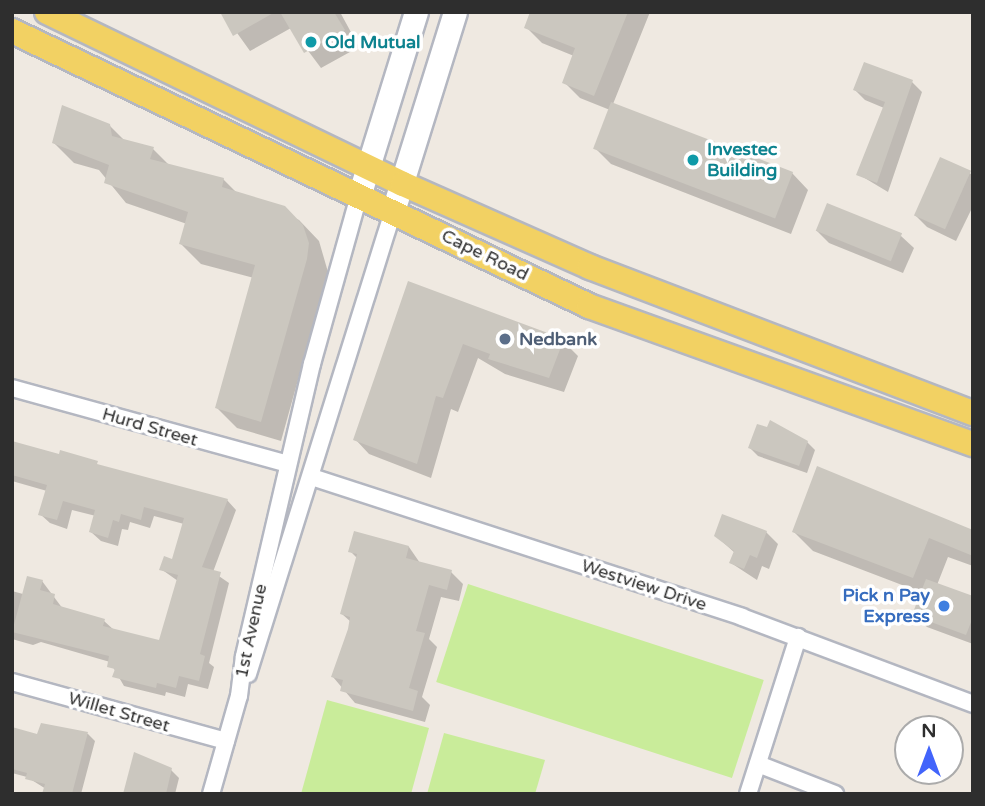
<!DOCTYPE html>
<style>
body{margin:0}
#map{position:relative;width:985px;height:806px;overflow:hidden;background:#efe9e1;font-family:"Varela Round",sans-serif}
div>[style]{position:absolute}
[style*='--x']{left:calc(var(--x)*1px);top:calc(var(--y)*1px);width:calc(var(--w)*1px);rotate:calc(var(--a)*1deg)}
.pitch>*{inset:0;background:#c9ec9a;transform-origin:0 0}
.shadow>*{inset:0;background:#0003}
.building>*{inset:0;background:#cbc7bf;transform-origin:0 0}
.roads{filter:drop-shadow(2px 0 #b4b7c1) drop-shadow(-2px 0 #b4b7c1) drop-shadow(0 2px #b4b7c1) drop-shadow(0 -2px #b4b7c1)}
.minor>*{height:16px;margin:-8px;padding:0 8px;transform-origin:8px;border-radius:8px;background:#fff}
.secondary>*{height:23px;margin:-11.5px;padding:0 11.5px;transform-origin:11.5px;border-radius:11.5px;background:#fff}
.primary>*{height:24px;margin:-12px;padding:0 12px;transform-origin:12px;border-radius:12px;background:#f2d163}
.dots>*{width:19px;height:19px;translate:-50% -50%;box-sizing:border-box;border:4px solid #fff;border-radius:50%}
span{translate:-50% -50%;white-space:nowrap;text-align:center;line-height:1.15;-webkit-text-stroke:7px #fff;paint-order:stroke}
.culture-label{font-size:18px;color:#0d838f;font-weight:700}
.left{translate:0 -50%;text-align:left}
.street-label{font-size:18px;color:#2e2e2e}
.service-label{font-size:18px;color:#4e5e75;font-weight:700}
.shop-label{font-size:18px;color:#366cbe;font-weight:700}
.right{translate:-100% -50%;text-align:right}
.frame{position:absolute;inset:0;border:14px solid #2e2e2e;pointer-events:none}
.north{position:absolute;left:894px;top:715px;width:70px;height:70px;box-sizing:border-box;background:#fff;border:2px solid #ababab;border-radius:50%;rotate:0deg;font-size:19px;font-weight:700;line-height:28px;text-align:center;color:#2e2e2e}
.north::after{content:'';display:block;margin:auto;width:24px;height:32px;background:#4264fb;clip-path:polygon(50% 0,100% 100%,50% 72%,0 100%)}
</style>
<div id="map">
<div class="pitch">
<div style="left:468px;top:584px;width:311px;height:103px;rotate:18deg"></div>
<div style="clip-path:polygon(327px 700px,429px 728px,411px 794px,301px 794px)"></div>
<div style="clip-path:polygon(444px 733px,545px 760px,535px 794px,427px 794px)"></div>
</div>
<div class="shadow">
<div style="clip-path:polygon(222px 12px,340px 12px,359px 47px,321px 68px,291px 28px,250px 51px)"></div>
<div style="clip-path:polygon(532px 12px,650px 12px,613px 104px,792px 173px,808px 190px,791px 234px,611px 164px,595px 148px,610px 110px,580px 98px,564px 82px,574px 56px,542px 43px,526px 27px)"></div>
<div style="clip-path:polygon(912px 82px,922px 92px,888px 192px,858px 174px,884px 108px,865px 100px,855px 90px)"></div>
<div style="clip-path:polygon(109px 125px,125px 141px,153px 149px,170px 166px,223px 179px,236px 192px,299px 220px,319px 241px,328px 272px,281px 441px,237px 428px,217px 408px,254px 278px,201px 264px,181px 244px,187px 224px,126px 203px,99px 170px,74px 163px,54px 143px)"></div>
<div style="clip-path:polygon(941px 159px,973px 175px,973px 206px,956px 241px,927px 227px,915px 215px)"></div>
<div style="clip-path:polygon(828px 205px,901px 236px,914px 248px,903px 273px,829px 243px,817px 231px)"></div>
<div style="clip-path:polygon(409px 283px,563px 341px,578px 356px,564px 392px,505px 374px,478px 358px,458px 412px,451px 409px,431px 478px,369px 454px,355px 439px)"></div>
<div style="clip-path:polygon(12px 442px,227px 500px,236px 510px,213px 572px,229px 583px,209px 663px,214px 667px,208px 689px,188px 684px,185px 697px,166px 692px,165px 696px,124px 686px,110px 662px,41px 642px,33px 645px,12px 639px,12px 591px,23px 594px,42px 581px,63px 609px,104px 621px,114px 630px,161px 642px,178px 581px,161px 569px,173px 561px,184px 524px,154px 516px,150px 528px,130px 522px,128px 530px,122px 529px,118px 546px,101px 541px,91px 532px,96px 516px,72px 510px,67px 529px,50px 523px,40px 514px,47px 491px,12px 481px)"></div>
<div style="clip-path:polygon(807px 442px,815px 450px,807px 473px,758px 456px,750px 448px)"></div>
<div style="clip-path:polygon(818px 468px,973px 532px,973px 566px,948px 557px,937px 585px,973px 598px,973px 644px,927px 627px,915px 615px,923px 593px,813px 551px,794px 532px)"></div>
<div style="clip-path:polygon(766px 532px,778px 544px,769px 569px,762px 566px,757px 580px,731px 563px,735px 553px,716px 536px)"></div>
<div style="clip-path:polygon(409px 547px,420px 563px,451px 572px,463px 584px,459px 601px,441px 597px,429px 639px,437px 647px,422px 697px,430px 705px,425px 722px,355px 703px,333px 677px,351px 622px,342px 614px,358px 559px,350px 551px)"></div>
<div style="clip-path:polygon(42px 725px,88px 734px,95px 741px,81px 794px,44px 794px,46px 789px,27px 777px,12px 773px,12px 729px,39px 736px)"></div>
<div style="clip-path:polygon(171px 770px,179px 778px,175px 794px,126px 794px)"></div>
</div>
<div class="building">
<div style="clip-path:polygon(220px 12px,275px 12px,233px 36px)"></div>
<div style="clip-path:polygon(280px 12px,334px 12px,345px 30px,304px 53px)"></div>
<div style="clip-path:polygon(530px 12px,628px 12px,594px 96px,562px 83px,575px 48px,524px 28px)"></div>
<div style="clip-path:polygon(864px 62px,913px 80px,877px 183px,856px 175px,885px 102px,853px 90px)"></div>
<div style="left:611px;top:102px;width:195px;height:50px;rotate:21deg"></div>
<div style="clip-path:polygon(62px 105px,110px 124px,112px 136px,154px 147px,150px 159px,224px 178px,222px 187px,285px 206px,303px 225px,309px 243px,307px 259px,261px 422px,215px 408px,255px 265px,179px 244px,188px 212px,104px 183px,109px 165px,52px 143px)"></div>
<div style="left:940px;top:157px;width:34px;height:64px;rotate:24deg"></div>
<div style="left:827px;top:203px;width:81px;height:30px;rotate:22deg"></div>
<div style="clip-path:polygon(408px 281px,564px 339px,549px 378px,488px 359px,490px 354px,463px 344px,443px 398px,436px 396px,417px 464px,353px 440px)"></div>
<div style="clip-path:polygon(770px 420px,808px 441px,799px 466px,748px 448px,757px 424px,767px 427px)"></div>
<div style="clip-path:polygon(12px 441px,59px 454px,60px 450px,98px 461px,97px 464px,228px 499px,202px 567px,221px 572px,200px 654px,205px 656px,199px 681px,179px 676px,176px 688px,157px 683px,156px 688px,112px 677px,115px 669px,107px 667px,109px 656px,12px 632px,27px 576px,43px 580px,40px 590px,55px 594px,53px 604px,105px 619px,103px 626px,159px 640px,178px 575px,159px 570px,164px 556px,172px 559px,184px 518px,144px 507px,141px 520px,121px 514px,119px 522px,113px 520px,108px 538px,89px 532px,95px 510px,63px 501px,57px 520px,38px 515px,47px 485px,12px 475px)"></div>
<div style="clip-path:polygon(817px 466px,973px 530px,973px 556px,929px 538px,913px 578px,792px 532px)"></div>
<div style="clip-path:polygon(722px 514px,767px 531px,757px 558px,750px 555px,744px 569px,729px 563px,734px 551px,714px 536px)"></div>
<div style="clip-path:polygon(354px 531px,409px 546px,406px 558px,452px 570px,447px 590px,429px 585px,416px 631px,425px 633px,409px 688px,418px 691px,413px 711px,340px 691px,343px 680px,331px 677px,348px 629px,350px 617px,340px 614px,357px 554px,348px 552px)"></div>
<div style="clip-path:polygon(926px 579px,973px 596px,973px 617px,966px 635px,912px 615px)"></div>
<div style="clip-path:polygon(41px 723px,88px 732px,72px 794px,42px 794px,45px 784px,25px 779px,27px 773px,12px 769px,12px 727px,37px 734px)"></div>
<div style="clip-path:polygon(134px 752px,172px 768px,166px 794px,123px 794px)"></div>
</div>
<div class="roads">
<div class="minor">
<div style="--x:12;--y:388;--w:286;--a:15.4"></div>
<div style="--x:312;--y:477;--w:452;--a:18"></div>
<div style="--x:742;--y:617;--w:247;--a:20.6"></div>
<div style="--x:248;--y:674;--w:485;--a:-72.6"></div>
<div style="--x:12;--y:682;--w:222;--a:15.4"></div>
<div style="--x:758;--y:764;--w:83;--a:21.3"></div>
<div style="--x:211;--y:794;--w:102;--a:-74.1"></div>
<div style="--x:239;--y:696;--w:40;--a:-82.9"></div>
<div style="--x:244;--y:656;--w:300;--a:-76.9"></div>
<div style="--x:312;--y:364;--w:174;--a:-74.4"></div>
<div style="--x:748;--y:794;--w:165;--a:-72.3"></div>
</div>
<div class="secondary">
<div style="--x:359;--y:196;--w:193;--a:-72.8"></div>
<div style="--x:393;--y:211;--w:208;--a:-72.7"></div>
</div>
<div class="primary">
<div style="--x:47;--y:12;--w:395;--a:25.8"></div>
<div style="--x:403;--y:184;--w:205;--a:23.9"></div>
<div style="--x:590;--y:267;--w:410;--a:20.9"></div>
<div style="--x:12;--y:31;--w:639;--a:25.48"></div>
<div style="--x:589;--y:306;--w:408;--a:19.8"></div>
</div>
</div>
<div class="dots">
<div style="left:311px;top:42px;background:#0f9aa8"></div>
<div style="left:693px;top:160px;background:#0f9aa8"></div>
<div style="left:505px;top:339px;background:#5c6f8a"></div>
<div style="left:944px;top:606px;background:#3f7fe0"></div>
</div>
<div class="culture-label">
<span class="left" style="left:325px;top:42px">Old Mutual</span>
<span class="left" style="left:707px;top:160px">Investec<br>Building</span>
</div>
<div class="street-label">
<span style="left:485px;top:255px;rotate:26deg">Cape Road</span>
<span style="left:150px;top:427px;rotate:16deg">Hurd Street</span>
<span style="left:644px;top:585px;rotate:18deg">Westview Drive</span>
<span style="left:251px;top:631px;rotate:-78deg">1st Avenue</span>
<span style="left:119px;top:712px;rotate:16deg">Willet Street</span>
</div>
<div class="service-label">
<span class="left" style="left:519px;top:339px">Nedbank</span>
</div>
<div class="shop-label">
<span class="right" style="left:930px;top:606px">Pick n Pay<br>Express</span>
</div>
<div class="frame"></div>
<div class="north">N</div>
</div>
